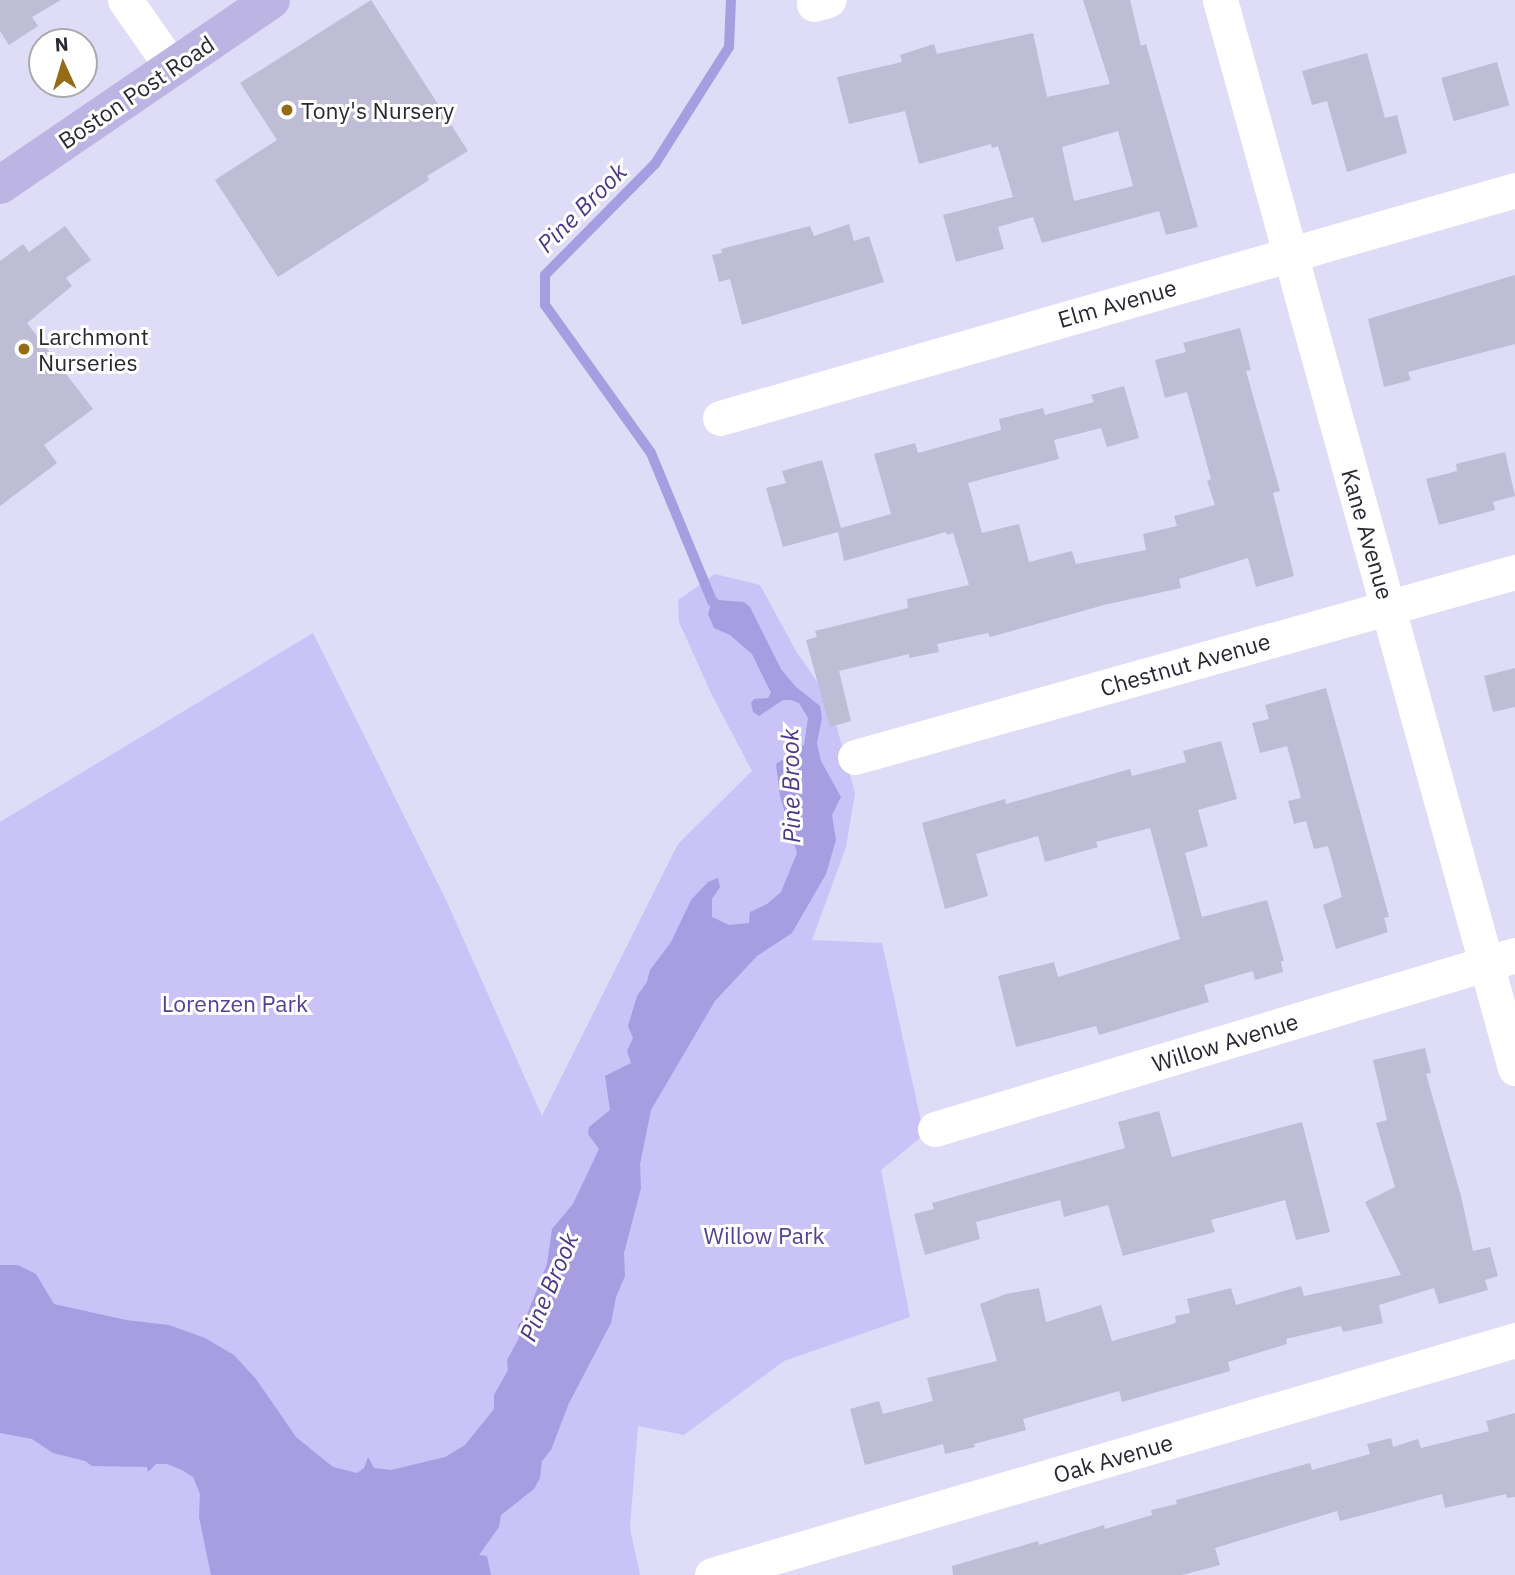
<!DOCTYPE html>
<style>
body{margin:0}
#map{position:relative;width:1515px;height:1575px;overflow:hidden;background:#dfdcf7;font-family:"IBM Plex Sans",sans-serif}
div>[style]{position:absolute}
[style*='--x']{left:calc(var(--x)*1px);top:calc(var(--y)*1px);width:calc(var(--w)*1px);rotate:calc(var(--a)*1deg)}
.green>*{inset:0;background:#c9c3f7}
.water>*{inset:0;background:#a79de1}
.stream>*{height:10px;margin:-5px;padding:0 5px;transform-origin:5px;border-radius:5px;background:#a79de1}
.building>*{inset:0;background:#bfbcd6;transform-origin:0 0}
.street>*{height:35px;margin:-17.5px;padding:0 17.5px;transform-origin:17.5px;border-radius:17.5px;background:#fff}
.primary>*{height:38px;margin:-19px;padding:0 19px;transform-origin:19px;border-radius:19px;background:#bcb4e2}
.dots>*{width:19px;height:19px;translate:-50% -50%;box-sizing:border-box;border:4px solid #fff;border-radius:50%}
span{translate:-50% -50%;white-space:nowrap;text-align:center;line-height:1.15;-webkit-text-stroke:6px #fff;paint-order:stroke}
.street-label{font-size:23px;color:#2a2833}
.poi-label{font-size:23px;color:#2a2833}
.left{translate:0 -50%;text-align:left}
.park-label{font-size:23px;color:#544292}
.water-label{font-size:24px;color:#4b3888;font-style:italic}
.north{position:absolute;left:28px;top:28px;width:70px;height:70px;box-sizing:border-box;background:#fff;border:2px solid #aaa9ad;border-radius:50%;rotate:356deg;font-size:19px;font-weight:700;line-height:28px;text-align:center;color:#2a2833}
.north::after{content:'';display:block;margin:auto;width:24px;height:32px;background:#946c16;clip-path:polygon(50% 0,100% 100%,50% 72%,0 100%)}
</style>
<div id="map">
<div class="green">
<div style="clip-path:polygon(715px 574px,760px 585px,796px 651px,829px 699px,855px 793px,846px 847px,812px 940px,882px 943px,924px 1135px,881px 1170px,910px 1317px,784px 1361px,684px 1435px,638px 1426px,630px 1528px,640px 1575px,0 1575px,0 822px,313px 633px,447px 902px,542px 1116px,678px 844px,752px 771px,711px 693px,679px 622px,678px 600px)"></div>
</div>
<div class="water">
<div style="clip-path:polygon(718px 600px,744px 602px,750px 607px,781px 669px,795px 686px,820px 706px,822px 718px,817px 743px,821px 761px,841px 797px,832px 815px,836px 840px,826px 874px,792px 933px,757px 956px,715px 1001px,651px 1110px,640px 1164px,641px 1188px,624px 1253px,625px 1276px,616px 1297px,611px 1323px,569px 1403px,551px 1450px,542px 1461px,540px 1478px,534px 1489px,501px 1515px,499px 1527px,479px 1555px,487px 1556px,491px 1575px,211px 1575px,199px 1517px,200px 1494px,193px 1477px,182px 1470px,167px 1464px,156px 1464px,148px 1472px,147px 1467px,92px 1466px,85px 1461px,53px 1453px,32px 1439px,0 1433px,0 1265px,18px 1265px,36px 1274px,54px 1304px,126px 1320px,169px 1325px,205px 1338px,234px 1355px,256px 1379px,296px 1437px,333px 1467px,357px 1473px,364px 1468px,368px 1457px,374px 1468px,391px 1470px,445px 1457px,465px 1445px,494px 1409px,494px 1395px,508px 1370px,507px 1360px,519px 1338px,518px 1325px,526px 1317px,547px 1264px,552px 1229px,573px 1204px,599px 1149px,588px 1134px,589px 1127px,610px 1110px,605px 1076px,631px 1063px,627px 1051px,633px 1038px,628px 1026px,637px 996px,647px 982px,650px 970px,671px 942px,691px 900px,708px 882px,718px 878px,720px 887px,712px 899px,712px 917px,729px 925px,749px 923px,750px 912px,767px 904px,781px 892px,797px 853px,780px 796px,776px 764px,804px 745px,808px 718px,799px 703px,791px 700px,783px 700px,759px 716px,753px 712px,751px 703px,754px 699px,768px 698px,771px 693px,752px 654px,730px 635px,714px 628px,708px 614px,712px 601px)"></div>
</div>
<div class="stream">
<div style="--x:720;--y:607;--w:10;--a:-143"></div>
<div style="--x:712;--y:601;--w:160;--a:-112.4"></div>
<div style="--x:651;--y:453;--w:182;--a:-125.6"></div>
<div style="--x:545;--y:305;--w:30;--a:-90"></div>
<div style="--x:545;--y:275;--w:156;--a:-45.3"></div>
<div style="--x:655;--y:164;--w:138;--a:-57.7"></div>
<div style="--x:729;--y:47;--w:47;--a:-87.6"></div>
</div>
<div class="building">
<div style="clip-path:polygon(0 0,61px 0,32px 17px,38px 26px,9px 45px,0 31px)"></div>
<div style="clip-path:polygon(371px 0,468px 151px,427px 176px,429px 180px,278px 277px,215px 180px,277px 140px,240px 83px)"></div>
<div style="clip-path:polygon(evenodd,1083px 0,1130px 0,1141px 46px,1146px 44px,1198px 227px,1166px 235px,1159px 211px,1042px 243px,1033px 217px,998px 227px,1004px 249px,956px 262px,943px 215px,1013px 197px,998px 146px,992px 148px,991px 144px,919px 164px,905px 111px,849px 124px,837px 77px,902px 62px,900px 55px,934px 44px,937px 54px,1033px 33px,1047px 97px,1110px 84px,1083px 0,1118px 131px,1133px 186px,1074px 201px,1062px 147px,1118px 131px)"></div>
<div style="clip-path:polygon(1367px 53px,1385px 118px,1397px 115px,1407px 153px,1347px 172px,1327px 101px,1312px 105px,1302px 71px)"></div>
<div style="left:1497px;top:62px;width:45px;height:58px;rotate:74deg"></div>
<div style="clip-path:polygon(849px 224px,854px 241px,869px 236px,884px 282px,742px 325px,730px 279px,719px 282px,712px 255px,722px 253px,721px 249px,810px 226px,814px 236px)"></div>
<div style="clip-path:polygon(65px 226px,91px 260px,66px 278px,72px 286px,27px 323px,93px 409px,44px 445px,57px 463px,0 506px,0 261px,23px 244px,29px 252px)"></div>
<div style="clip-path:polygon(1515px 275px,1515px 344px,1408px 372px,1411px 380px,1384px 387px,1368px 319px)"></div>
<div style="clip-path:polygon(1240px 328px,1251px 370px,1246px 371px,1280px 491px,1273px 493px,1294px 576px,1256px 587px,1248px 558px,1179px 579px,1181px 588px,1104px 605px,990px 637px,988px 633px,937px 644px,939px 652px,909px 658px,909px 654px,839px 671px,851px 721px,830px 727px,806px 640px,817px 637px,815px 631px,908px 608px,907px 599px,969px 585px,953px 533px,947px 535px,946px 532px,844px 561px,838px 532px,783px 547px,766px 488px,786px 483px,782px 471px,822px 460px,841px 528px,891px 514px,874px 454px,915px 443px,918px 453px,1001px 430px,999px 419px,1043px 408px,1045px 415px,1094px 402px,1091px 395px,1124px 386px,1139px 438px,1107px 447px,1101px 428px,1054px 440px,1059px 459px,968px 483px,982px 533px,1019px 524px,1029px 562px,1072px 551px,1076px 564px,1146px 550px,1143px 534px,1177px 526px,1174px 516px,1215px 505px,1207px 481px,1211px 479px,1187px 392px,1165px 398px,1155px 360px,1186px 352px,1183px 343px)"></div>
<div style="clip-path:polygon(1505px 452px,1515px 496px,1493px 502px,1495px 510px,1439px 525px,1426px 479px,1457px 471px,1456px 464px)"></div>
<div style="clip-path:polygon(1515px 668px,1515px 707px,1493px 712px,1484px 676px)"></div>
<div style="clip-path:polygon(1326px 688px,1389px 917px,1384px 918px,1388px 932px,1336px 949px,1323px 905px,1342px 897px,1328px 846px,1314px 849px,1306px 821px,1294px 824px,1288px 801px,1301px 798px,1287px 746px,1260px 753px,1252px 723px,1269px 719px,1265px 705px)"></div>
<div style="clip-path:polygon(1221px 741px,1237px 799px,1198px 810px,1208px 846px,1185px 853px,1202px 917px,1267px 900px,1284px 961px,1281px 961px,1283px 972px,1255px 980px,1253px 971px,1204px 985px,1209px 1002px,1099px 1035px,1096px 1026px,1016px 1047px,998px 976px,1054px 962px,1058px 977px,1180px 939px,1150px 828px,1096px 842px,1098px 847px,1045px 862px,1038px 836px,976px 854px,988px 896px,945px 909px,922px 823px,1005px 799px,1006px 804px,1130px 769px,1132px 776px,1186px 762px,1183px 751px)"></div>
<div style="clip-path:polygon(1425px 1048px,1431px 1073px,1426px 1074px,1461px 1196px,1473px 1251px,1490px 1247px,1498px 1276px,1485px 1280px,1488px 1290px,1439px 1304px,1434px 1288px,1379px 1305px,1383px 1323px,1343px 1332px,1341px 1326px,1286px 1339px,1287px 1344px,1228px 1362px,1230px 1371px,1122px 1402px,1119px 1391px,1023px 1419px,1026px 1430px,974px 1444px,975px 1447px,945px 1454px,943px 1444px,865px 1465px,850px 1409px,879px 1401px,883px 1414px,933px 1401px,927px 1378px,997px 1361px,980px 1304px,1006px 1294px,1039px 1288px,1046px 1322px,1101px 1305px,1112px 1341px,1173px 1324px,1176px 1322px,1175px 1316px,1190px 1313px,1187px 1299px,1231px 1288px,1236px 1305px,1301px 1286px,1304px 1296px,1401px 1275px,1365px 1202px,1395px 1187px,1376px 1123px,1387px 1120px,1373px 1060px)"></div>
<div style="clip-path:polygon(1159px 1111px,1172px 1157px,1302px 1122px,1330px 1232px,1296px 1240px,1285px 1200px,1211px 1220px,1215px 1232px,1123px 1256px,1108px 1205px,1064px 1217px,1060px 1200px,976px 1222px,980px 1239px,925px 1255px,914px 1214px,934px 1209px,932px 1203px,1125px 1148px,1118px 1122px)"></div>
<div style="clip-path:polygon(1515px 1413px,1515px 1497px,1507px 1498px,1506px 1494px,1445px 1508px,1442px 1494px,1340px 1521px,1337px 1511px,1215px 1548px,1220px 1565px,1182px 1575px,953px 1575px,952px 1566px,1038px 1541px,1039px 1545px,1104px 1525px,1105px 1529px,1152px 1515px,1151px 1510px,1177px 1504px,1176px 1500px,1310px 1463px,1312px 1470px,1370px 1454px,1367px 1444px,1391px 1438px,1393px 1447px,1418px 1439px,1421px 1448px,1489px 1431px,1486px 1421px)"></div>
</div>
<div class="street">
<div style="--x:125;--y:0;--w:82;--a:55"></div>
<div style="--x:1220;--y:0;--w:1108;--a:74.56"></div>
<div style="--x:814;--y:4;--w:15;--a:-16"></div>
<div style="--x:720;--y:418;--w:827;--a:-16"></div>
<div style="--x:855;--y:757;--w:685;--a:-15.66"></div>
<div style="--x:935;--y:1129;--w:606;--a:-16.7"></div>
<div style="--x:712;--y:1575;--w:837;--a:-16.31"></div>
</div>
<div class="primary">
<div style="--x:0;--y:185;--w:328;--a:-34.3"></div>
</div>
<div class="dots">
<div style="left:287px;top:110px;background:#946c16"></div>
<div style="left:24px;top:349px;background:#946c16"></div>
</div>
<div class="street-label">
<span style="left:136px;top:92px;rotate:-34deg">Boston Post Road</span>
<span style="left:1117px;top:303px;rotate:-16deg">Elm Avenue</span>
<span style="left:1368px;top:534px;rotate:74deg">Kane Avenue</span>
<span style="left:1185px;top:664px;rotate:-16deg">Chestnut Avenue</span>
<span style="left:1225px;top:1042px;rotate:-17deg">Willow Avenue</span>
<span style="left:1113px;top:1458px;rotate:-16deg">Oak Avenue</span>
</div>
<div class="poi-label">
<span class="left" style="left:301px;top:110px">Tony's Nursery</span>
<span class="left" style="left:38px;top:349px">Larchmont<br>Nurseries</span>
</div>
<div class="park-label">
<span style="left:235px;top:1003px">Lorenzen Park</span>
<span style="left:764px;top:1235px">Willow Park</span>
</div>
<div class="water-label">
<span style="left:582px;top:208px;rotate:-45deg">Pine Brook</span>
<span style="left:791px;top:786px;rotate:-91deg">Pine Brook</span>
<span style="left:549px;top:1287px;rotate:-67deg">Pine Brook</span>
</div>
<div class="north">N</div>
</div>
